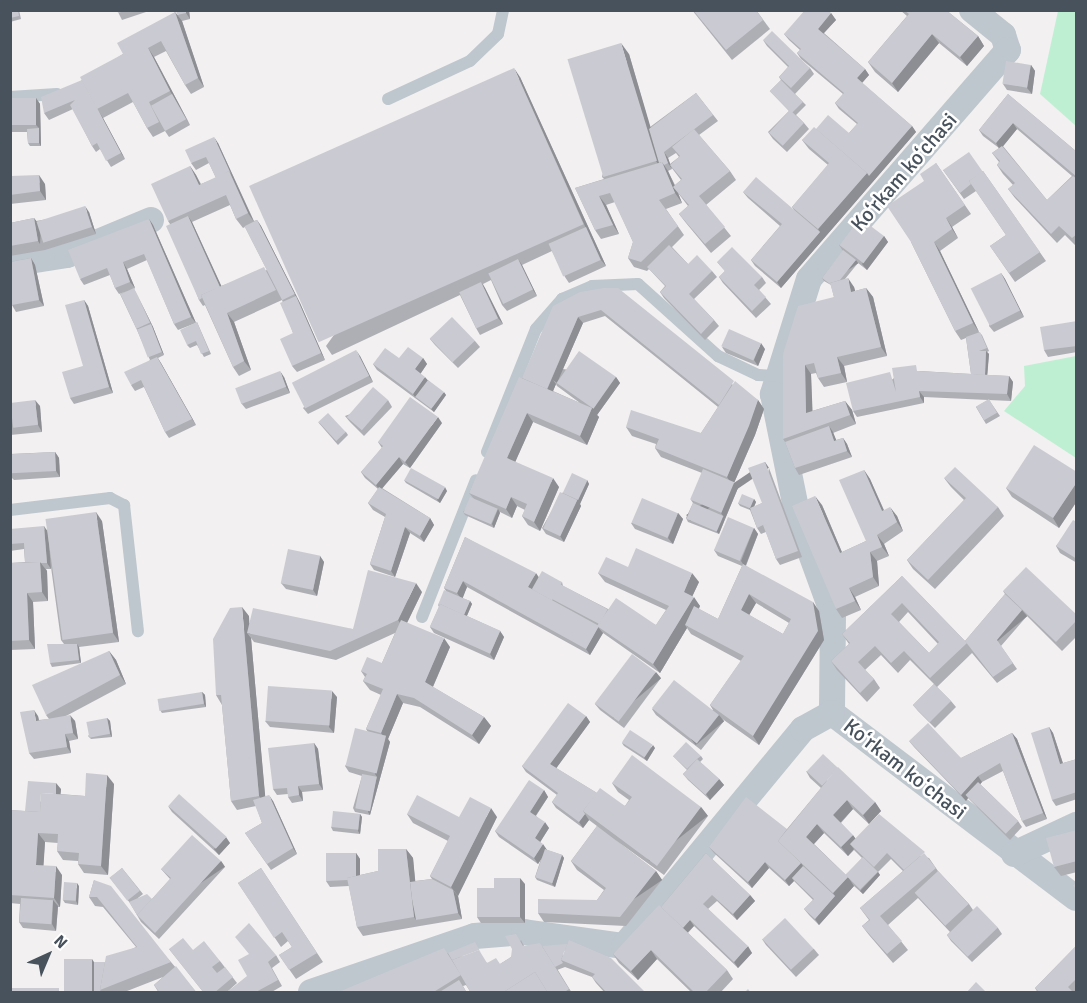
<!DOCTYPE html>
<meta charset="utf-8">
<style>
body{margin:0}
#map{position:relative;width:1087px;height:1003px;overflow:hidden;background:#f2f0f0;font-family:Signika,sans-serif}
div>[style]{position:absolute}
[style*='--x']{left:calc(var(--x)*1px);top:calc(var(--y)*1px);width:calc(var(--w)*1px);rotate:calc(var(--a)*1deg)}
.green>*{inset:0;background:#bfefd3}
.lane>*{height:12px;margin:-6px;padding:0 6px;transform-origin:6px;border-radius:6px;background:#bec6ce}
.street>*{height:26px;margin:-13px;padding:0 13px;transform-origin:13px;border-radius:13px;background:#bec6ce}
.wall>*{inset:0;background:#aeafb5}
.shaded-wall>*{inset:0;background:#8d8e93;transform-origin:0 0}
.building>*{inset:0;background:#cacbd2;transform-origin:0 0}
span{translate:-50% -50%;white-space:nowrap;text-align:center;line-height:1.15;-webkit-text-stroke:5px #fff;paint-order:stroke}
.street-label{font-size:21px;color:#48525d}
.frame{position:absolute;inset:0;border:12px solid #48525d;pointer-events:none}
.north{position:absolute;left:18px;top:925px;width:60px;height:60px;-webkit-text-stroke:4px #fff;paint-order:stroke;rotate:44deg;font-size:16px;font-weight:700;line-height:24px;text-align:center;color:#48525d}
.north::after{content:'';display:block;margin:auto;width:21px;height:27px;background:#48525d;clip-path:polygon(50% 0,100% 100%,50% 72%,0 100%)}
</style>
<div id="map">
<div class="green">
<div style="clip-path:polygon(1058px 11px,1076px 11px,1076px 126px,1040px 94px)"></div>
<div style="clip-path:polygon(1076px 356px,1076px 458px,1004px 411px,1025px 386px,1024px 366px)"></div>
</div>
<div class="lane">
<div style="--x:10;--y:97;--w:47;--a:-3.7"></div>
<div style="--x:388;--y:99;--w:90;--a:-24.9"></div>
<div style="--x:470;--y:61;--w:39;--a:-44"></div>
<div style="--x:498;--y:34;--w:25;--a:-78"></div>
<div style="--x:487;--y:452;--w:132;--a:-68.3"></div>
<div style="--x:536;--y:329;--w:40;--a:-49"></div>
<div style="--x:562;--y:299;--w:33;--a:-23"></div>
<div style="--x:592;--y:286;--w:46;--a:-2.5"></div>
<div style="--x:638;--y:284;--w:108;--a:42"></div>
<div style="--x:718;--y:356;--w:44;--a:25.4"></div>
<div style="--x:758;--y:375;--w:18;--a:3"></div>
<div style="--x:10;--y:510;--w:101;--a:-6.8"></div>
<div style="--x:110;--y:498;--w:16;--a:27"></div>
<div style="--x:124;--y:505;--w:127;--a:83.7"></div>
<div style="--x:422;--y:617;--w:147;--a:-68.5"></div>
</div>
<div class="street">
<div style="--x:972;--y:10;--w:40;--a:39"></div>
<div style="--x:1003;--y:35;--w:16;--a:72"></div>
<div style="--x:1008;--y:50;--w:303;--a:131"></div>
<div style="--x:809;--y:279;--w:121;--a:107.4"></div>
<div style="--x:773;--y:394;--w:126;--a:78.6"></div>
<div style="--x:798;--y:518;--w:102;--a:70"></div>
<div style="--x:833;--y:614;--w:99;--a:90.6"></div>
<div style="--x:832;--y:713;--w:306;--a:37.2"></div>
<div style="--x:10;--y:264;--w:58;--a:-9"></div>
<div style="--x:67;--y:255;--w:91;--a:-22.6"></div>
<div style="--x:1014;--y:854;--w:68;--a:-25.1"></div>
<div style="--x:311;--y:992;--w:173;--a:-18.9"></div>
<div style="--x:475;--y:936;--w:49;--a:-4.7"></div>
<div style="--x:524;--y:932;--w:101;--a:8"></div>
<div style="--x:624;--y:946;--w:281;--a:-50.5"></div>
<div style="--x:803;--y:729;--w:33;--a:-29"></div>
</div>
<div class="wall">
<div style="clip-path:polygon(10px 10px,19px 10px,21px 19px,10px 22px)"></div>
<div style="clip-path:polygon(117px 10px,146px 10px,146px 12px,122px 20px)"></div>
<div style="clip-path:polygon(189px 10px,190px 19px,182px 21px,204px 87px,191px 94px,185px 85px,166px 51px,154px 57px,190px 125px,169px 137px,165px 131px,153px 137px,147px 128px,133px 102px,103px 118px,125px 159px,111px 167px,100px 149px,96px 152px,92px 146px,73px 109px,49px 120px,44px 113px,82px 80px,123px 54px,175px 12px,177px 15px)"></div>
<div style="clip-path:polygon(692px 10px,756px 10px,770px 29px,732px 60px)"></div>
<div style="clip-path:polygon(900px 10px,946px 10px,978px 36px,984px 46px,967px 66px,939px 43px,898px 92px,875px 72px,868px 62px,907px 16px)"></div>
<div style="clip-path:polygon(831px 13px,836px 20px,824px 33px,865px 69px,869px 75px,862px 83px,912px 126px,916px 132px,781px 288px,755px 266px,751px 260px,780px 226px,748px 198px,743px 192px,794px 210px,792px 207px,828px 165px,809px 149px,802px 140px,816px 129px,849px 133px,857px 124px,839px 109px,835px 103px,843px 94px,801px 59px,797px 53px,800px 50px,789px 40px,784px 34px)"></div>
<div style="clip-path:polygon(763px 40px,810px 68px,814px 74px,795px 94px,806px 105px,796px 115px,804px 123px,809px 129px,787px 152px,773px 139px,768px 132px,789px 111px,770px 91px,781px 80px,779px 77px,788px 67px,767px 46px)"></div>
<div style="clip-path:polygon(evenodd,629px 54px,650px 127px,696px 93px,718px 121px,699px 135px,730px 171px,736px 180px,706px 205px,731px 236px,711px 253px,686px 223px,679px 214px,688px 206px,678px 193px,682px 203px,666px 209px,684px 235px,672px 247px,688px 264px,712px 271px,717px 277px,694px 299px,714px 320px,719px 326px,705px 340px,664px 298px,660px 292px,665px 286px,649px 269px,647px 271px,634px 267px,628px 258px,633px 242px,615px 202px,606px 205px,619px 234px,601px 239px,595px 230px,575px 188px,604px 179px,602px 177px,629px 54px,676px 153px,679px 157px,670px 164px,668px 158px,676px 153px,629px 54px,671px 167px,681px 180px,675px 185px,668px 171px,672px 169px,671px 167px)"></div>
<div style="clip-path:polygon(1031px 65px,1035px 71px,1032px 94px,1007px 90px,1003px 84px)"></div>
<div style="clip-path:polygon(520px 77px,606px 266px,569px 283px,565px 277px,552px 251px,522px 265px,537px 296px,507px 311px,502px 305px,491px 280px,483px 284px,503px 324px,480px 335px,476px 328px,460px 295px,332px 355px,326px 346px)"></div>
<div style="clip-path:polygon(evenodd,1008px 94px,1077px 152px,1077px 248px,1076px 246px,1065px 235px,1057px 243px,1015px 198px,1008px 189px,1013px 185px,1003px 174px,997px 165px,999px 162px,992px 153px,999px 148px,983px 136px,979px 130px,1008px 94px,1017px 129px,1072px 176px,1047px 200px,1003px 146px,1017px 129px)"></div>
<div style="clip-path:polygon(36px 98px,40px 104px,41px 146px,30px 146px,28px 143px,27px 132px,10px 132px,10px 99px)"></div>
<div style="clip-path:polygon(evenodd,218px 143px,254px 221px,257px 220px,261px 226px,300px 303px,325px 360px,297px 372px,292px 366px,293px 333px,282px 300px,234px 322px,251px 370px,239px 376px,233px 367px,205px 305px,203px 306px,199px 300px,170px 224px,168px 221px,190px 166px,196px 175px,201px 184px,216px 178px,209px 163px,196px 170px,191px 163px,218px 143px,230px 205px,236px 219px,243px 228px,245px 227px,267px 270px,221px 286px,192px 222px,230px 205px)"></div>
<div style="clip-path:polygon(936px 163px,971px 214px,952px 227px,958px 238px,940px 251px,979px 332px,982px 335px,989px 351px,987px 352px,989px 354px,987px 375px,1009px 376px,1013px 382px,1011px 401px,989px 400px,1000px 416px,986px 424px,976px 407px,988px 400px,924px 397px,924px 403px,857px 417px,853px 411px,894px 378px,920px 371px,971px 374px,966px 338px,961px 340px,955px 331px,911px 242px,924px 181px)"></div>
<div style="clip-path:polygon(943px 170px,983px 171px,1046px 261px,1015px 282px,990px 246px,1006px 235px,976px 191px,964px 199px)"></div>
<div style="clip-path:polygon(10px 176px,45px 184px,46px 200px,10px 204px)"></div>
<div style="clip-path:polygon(89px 212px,96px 234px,45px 250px,10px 256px,10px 223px,34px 218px,36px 221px)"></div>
<div style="clip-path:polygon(149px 219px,153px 225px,196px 323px,178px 330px,174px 324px,147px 260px,127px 269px,135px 288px,134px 289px,153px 327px,164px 355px,158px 358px,196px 425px,169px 438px,165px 432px,144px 387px,135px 391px,131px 385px,150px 360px,137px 330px,120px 294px,128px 291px,119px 294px,115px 288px,110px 275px,84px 285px,80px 279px)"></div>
<div style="clip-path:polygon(884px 236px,888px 242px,867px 270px,858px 263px,845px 279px,854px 287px,855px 291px,866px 288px,873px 297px,887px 356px,844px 366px,847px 382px,824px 387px,818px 378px,816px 373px,811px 374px,812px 411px,845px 401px,852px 410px,856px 424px,833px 433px,836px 440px,843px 438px,847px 444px,852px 457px,799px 475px,795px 468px,785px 442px,783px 439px,783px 354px,834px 297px,831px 285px,824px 281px,822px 278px,843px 251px,839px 245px)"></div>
<div style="clip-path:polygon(31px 258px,35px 265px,44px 306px,16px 312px,12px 305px,10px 299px,10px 262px)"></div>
<div style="clip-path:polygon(717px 262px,762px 277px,766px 283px,759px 290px,771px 304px,756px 318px,723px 283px,719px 277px,725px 271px)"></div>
<div style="clip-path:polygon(1001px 273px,1005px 279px,1024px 317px,994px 332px,989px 326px)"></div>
<div style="clip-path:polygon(evenodd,580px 292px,758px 400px,764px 409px,755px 435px,734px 483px,738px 488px,719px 534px,688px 522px,686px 518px,693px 503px,691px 500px,702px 473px,661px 457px,655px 448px,656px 444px,632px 436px,626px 427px,701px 433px,718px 407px,605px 316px,583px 323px,563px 369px,616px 377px,620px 383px,597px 415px,599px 417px,587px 445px,533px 422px,515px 462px,559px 487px,540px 531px,528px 525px,522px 516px,525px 510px,517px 506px,512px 518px,500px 512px,494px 528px,465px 515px,463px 512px,474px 499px,469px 493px,522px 378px,580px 292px,556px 384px,557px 386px,580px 403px,553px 391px,556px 384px)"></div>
<div style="clip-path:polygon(84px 300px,88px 306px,113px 393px,74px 404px,70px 398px,83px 366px)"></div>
<div style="clip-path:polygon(1077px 321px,1077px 352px,1048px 357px,1044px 350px)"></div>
<div style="clip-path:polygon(197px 322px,211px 354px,204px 357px,197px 345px,190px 348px,187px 345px)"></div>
<div style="clip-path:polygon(430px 339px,475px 341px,480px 347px,458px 368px,435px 345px)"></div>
<div style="clip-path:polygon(722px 347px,765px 349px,758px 366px,726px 353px)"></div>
<div style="clip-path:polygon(360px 356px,373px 382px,308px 414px,303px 408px)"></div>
<div style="clip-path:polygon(399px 358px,423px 358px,427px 364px,420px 374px,446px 395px,434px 412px,377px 370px,373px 364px)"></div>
<div style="clip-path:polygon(284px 377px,290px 393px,246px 409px,241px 403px)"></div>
<div style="clip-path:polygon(388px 400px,392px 407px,364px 436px,350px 422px,345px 416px)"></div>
<div style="clip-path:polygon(10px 403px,40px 406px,42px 432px,10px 435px)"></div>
<div style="clip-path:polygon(318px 422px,346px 432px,348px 435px,338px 445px)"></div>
<div style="clip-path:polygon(442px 423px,410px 468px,403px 464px,382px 488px,430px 518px,434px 525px,424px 542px,410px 533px,395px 577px,374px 570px,370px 564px,385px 517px,373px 510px,368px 503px,378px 489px,365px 478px,361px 472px,382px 448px,378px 442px)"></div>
<div style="clip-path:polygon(55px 452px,59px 458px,60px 477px,14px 480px,10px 476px,10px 454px)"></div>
<div style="clip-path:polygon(769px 468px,802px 557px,780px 565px,776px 559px,766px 532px,761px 534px,757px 528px,750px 510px,740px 506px,738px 503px,754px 499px,756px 502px,754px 507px,762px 503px)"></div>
<div style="clip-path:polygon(864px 470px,870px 479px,884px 510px,897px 516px,903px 531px,884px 544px,889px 556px,877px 561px,879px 586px,855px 597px,861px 610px,842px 618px,836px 609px,822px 505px,842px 552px,866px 541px)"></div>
<div style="clip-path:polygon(1077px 472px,1077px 501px,1059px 528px,1012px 497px,1006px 488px)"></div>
<div style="clip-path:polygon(944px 478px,998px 507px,1004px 516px,935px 589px,913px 569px,907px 560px,964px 500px,951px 487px)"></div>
<div style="clip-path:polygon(404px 480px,447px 491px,440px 503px,406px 483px)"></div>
<div style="clip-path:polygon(587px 480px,589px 484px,580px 504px,581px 506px,564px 542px,546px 534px,542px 528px,562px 493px)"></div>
<div style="clip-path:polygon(678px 513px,683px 519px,673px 544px,635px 529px,631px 523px)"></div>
<div style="clip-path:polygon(102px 521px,119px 642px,79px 647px,81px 663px,52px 667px,50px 663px,64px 644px,61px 640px,50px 560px,51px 569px,46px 569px,47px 571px,48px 601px,33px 602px,35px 649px,10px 650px,10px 563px,25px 562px,24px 549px,10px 551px,10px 529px,46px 530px)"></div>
<div style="clip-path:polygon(1077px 522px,1077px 563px,1060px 553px,1056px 546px)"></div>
<div style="clip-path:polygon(evenodd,754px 528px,758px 534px,746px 566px,819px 611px,824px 640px,759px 745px,721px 718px,724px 721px,701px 750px,656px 715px,652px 709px,713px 710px,710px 705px,741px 661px,691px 634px,687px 628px,660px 673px,603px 633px,590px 655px,467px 587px,462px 598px,470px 601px,472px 604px,467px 616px,500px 631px,504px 637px,494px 660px,434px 633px,430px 627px,439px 607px,438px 605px,446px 591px,444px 588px,465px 537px,539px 578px,562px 582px,563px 586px,608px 609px,656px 625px,666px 610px,605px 582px,598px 573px,628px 567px,699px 582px,692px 597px,700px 606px,699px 609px,718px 619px,742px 566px,718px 556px,714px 550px,754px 528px,756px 603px,789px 623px,783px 634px,749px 615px,756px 603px)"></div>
<div style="clip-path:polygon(320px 556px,324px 562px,317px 596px,286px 589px,281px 583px)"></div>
<div style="clip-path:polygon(evenodd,902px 576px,965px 641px,1005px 594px,1003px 591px,1077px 615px,1077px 636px,1062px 651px,1027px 616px,1001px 646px,1017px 669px,997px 683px,972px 653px,937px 687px,951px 701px,956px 707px,935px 728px,918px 711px,913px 705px,934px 684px,910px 660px,898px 673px,881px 655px,865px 670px,874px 679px,880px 688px,867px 702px,837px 670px,831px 661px,849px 644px,842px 634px,902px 576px,908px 612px,938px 644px,929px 653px,899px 622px,908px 612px)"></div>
<div style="clip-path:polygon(422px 592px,407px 623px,450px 647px,433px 687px,484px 717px,491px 726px,479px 744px,420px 707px,403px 703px,388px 739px,390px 742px,370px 815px,355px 812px,353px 808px,362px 776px,349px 772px,345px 766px,368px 732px,366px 729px,381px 695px,370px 690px,363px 681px,365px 677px,361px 671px,382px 663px,395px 633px,336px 660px,254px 642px,251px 638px,265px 796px,273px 801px,297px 854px,271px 870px,245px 833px,262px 823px,256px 806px,237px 810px,231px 801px,222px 705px,216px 695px,249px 616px,249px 623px,353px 629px)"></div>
<div style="clip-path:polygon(109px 651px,116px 660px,126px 684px,66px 716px,75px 721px,78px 739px,69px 741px,71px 753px,34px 759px,29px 753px,38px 716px,39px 720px,49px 719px,46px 715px)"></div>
<div style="clip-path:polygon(661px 678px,624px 728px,600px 710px,595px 704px)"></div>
<div style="clip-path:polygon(202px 692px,205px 695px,206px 707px,162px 713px,160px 710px)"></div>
<div style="clip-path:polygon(337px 697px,334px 733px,270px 727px,265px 721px)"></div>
<div style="clip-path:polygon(586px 716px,590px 722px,556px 768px,597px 793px,625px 806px,629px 800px,618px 792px,612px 783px,701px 807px,708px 816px,664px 875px,614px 839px,656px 871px,662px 880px,626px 926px,544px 922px,538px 913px,597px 900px,604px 890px,577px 870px,571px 861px,597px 826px,589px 820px,583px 828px,556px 808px,552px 802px,557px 795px,526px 772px,522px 766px)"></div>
<div style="clip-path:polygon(107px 718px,110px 721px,112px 737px,91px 739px,88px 736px)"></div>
<div style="clip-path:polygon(1049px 727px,1053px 733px,1063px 763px,1077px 759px,1077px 799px,1056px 806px,1052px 800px)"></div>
<div style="clip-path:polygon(1012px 733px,1017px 739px,1047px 819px,1026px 827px,1022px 821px,1003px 771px,982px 782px,980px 784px,1018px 821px,1022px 827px,1010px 840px,968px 798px,966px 801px,914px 747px,909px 741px,961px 758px)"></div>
<div style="clip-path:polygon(314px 743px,318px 749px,323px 790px,302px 792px,303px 801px,292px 803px,288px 797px,288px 794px,277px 795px,273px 789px)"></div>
<div style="clip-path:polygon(622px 743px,655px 748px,647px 761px,624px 746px)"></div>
<div style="clip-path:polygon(673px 756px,701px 756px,703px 759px,700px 762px,719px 779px,724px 785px,710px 800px,688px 780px,683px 774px,687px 770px)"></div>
<div style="clip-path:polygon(evenodd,806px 771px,875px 802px,881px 811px,869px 824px,853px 809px,841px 823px,856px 839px,929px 858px,938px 871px,969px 904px,973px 910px,998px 928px,1002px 934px,972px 962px,951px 941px,947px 935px,950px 932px,918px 898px,888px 925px,908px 950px,893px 963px,869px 935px,862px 926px,869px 920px,860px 908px,903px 871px,891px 859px,878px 872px,880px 875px,863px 894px,854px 886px,819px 925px,809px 915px,804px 909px,813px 900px,794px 881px,789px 886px,769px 868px,752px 888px,714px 853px,709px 847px,787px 829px,821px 788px,810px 778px,806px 771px,824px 833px,848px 856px,854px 850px,862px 858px,846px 875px,814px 844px,824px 833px)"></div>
<div style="clip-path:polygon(114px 784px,108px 875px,84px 873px,78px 864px,78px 861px,63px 860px,57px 851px,58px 843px,45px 842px,43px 866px,62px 875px,60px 907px,58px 907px,56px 931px,23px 928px,19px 922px,20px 904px,10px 903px,10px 810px,25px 811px,61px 789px,60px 794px,85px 796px)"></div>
<div style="clip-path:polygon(544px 790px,548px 797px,536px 816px,549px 828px,540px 842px,547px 850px,562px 855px,564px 858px,555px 887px,537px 880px,535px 877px,541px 859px,538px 864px,499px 837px,495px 831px)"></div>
<div style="clip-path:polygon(168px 806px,230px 843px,219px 855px,172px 812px)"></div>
<div style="clip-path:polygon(360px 814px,362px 817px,360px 834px,333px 831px,331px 827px)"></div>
<div style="clip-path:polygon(407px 814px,459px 817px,497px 817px,458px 896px,462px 919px,420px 926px,363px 936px,357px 927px,349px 886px,330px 887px,326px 881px,356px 853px,360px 859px,360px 875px,378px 871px,406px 849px,413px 858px,415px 881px,432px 879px,430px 876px,448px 841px,413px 823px)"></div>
<div style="clip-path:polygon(1077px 830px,1077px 872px,1061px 876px,1054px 867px)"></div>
<div style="clip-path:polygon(706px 853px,750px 895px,755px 901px,737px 920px,717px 901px,708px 909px,752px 953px,738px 968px,694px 926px,688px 933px,727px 970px,733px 979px,720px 993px,692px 993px,657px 959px,638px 980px,619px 963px,613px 954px,661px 907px)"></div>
<div style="clip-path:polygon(221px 861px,225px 867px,159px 939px,141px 922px,130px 903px,110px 878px,122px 868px,143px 894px,138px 898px,152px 899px,170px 879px,161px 869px)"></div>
<div style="clip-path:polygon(261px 868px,323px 962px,296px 979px,279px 955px,292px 947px,288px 941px,281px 947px,238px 883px)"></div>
<div style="clip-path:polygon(94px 880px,171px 962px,197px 993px,159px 993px,154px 985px,163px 977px,122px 993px,65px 993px,94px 962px,105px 962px,136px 947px,103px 907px,95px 906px,89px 897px)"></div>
<div style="clip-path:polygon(525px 884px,525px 923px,481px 923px,477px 917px,494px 888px)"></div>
<div style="clip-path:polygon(79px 886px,78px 905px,65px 903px,63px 900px)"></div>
<div style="clip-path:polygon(762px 939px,814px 949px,819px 955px,796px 977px,766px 945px)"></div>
<div style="clip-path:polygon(521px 940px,524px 946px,542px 946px,646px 993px,605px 993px,596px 983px,592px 977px,565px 967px,557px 970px,556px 967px,572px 993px,471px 993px,466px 985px,463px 986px,467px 993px,336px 993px,448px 953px,488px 963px,500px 964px,511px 957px)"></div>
<div style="clip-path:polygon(1077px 945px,1077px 993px,1038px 993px,1035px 988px)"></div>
<div style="clip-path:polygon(169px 949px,193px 950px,220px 961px,237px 983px,226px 993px,204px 993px)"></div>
<div style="clip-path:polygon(276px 955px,280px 962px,272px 968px,282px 986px,270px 993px,226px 993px)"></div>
</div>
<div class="shaded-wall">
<div style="clip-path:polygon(186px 10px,189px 10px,190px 19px,186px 13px)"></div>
<div style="clip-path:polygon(175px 12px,182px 21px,204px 87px,198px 78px)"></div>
<div style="clip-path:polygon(831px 13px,836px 20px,822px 35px,818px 29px)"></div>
<div style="clip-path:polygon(932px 34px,939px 43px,898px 92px,892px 83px)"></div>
<div style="clip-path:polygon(978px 36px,984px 46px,967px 66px,960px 57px)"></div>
<div style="clip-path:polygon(621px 43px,629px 54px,664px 173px,656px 161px)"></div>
<div style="clip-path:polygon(148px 48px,154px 57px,190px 125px,170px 91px)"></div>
<div style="clip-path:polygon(1031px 65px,1035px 71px,1032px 94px,1027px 88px)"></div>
<div style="clip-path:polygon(514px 68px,520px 77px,606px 266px,601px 260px,584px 224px)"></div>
<div style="clip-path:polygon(865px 69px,869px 75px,861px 84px,857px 78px)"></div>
<div style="clip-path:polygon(36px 98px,40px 104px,41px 146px,39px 143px,39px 128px,36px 125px)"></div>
<div style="clip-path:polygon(99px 112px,103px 118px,125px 159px,121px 153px)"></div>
<div style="clip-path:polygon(1013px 123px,1017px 129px,1000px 150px,996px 143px)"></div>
<div style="clip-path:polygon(912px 126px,916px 132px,781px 288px,777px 282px,820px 232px,818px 229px,867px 173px)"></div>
<div style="clip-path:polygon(214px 137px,218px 143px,254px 222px,248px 213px)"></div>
<div style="clip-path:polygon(664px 152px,668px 158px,672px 169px,668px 163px)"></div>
<div style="clip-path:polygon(662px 162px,668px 171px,677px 191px,673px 187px,678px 193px,682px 203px,675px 193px)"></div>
<div style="clip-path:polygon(190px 166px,196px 175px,205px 194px,199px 185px)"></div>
<div style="clip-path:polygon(39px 175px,45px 184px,46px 200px,40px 191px)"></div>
<div style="clip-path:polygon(599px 196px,606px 205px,619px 234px,613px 225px)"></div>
<div style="clip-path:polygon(85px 206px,89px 212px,96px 234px,92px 227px)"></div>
<div style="clip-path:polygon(188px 216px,192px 222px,226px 296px,221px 290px)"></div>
<div style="clip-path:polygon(34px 218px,41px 227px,40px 244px,38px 241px)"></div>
<div style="clip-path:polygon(946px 218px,952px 227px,958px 238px,952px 229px)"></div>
<div style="clip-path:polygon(149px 219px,153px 225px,196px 323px,191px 317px)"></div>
<div style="clip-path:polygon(257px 220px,261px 226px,300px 303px,325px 360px,321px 353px,296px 297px)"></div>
<div style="clip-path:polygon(884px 236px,888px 242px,867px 270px,862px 264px)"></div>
<div style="clip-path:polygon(934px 242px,940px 251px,979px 332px,973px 323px)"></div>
<div style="clip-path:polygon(31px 258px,35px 265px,44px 306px,39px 300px)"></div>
<div style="clip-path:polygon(518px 259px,522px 265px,537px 296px,533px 290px)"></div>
<div style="left:856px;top:260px;width:4px;height:34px;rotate:56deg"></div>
<div style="clip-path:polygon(123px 262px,127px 269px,135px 288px,130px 282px)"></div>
<div style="clip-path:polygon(1001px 273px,1005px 279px,1024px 317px,1020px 311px)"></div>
<div style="clip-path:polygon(848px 278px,854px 287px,858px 301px,851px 292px)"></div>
<div style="clip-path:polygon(481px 282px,485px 288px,503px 324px,498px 318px)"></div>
<div style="clip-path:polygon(134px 288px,153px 327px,164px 355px,162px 352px,151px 324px)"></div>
<div style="clip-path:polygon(866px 288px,873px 297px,887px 356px,881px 347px)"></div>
<div style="clip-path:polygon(84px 300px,88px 306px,113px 393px,109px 387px)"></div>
<div style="clip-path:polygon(227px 313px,234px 322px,251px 370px,244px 361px)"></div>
<div style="clip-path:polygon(578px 317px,583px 323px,557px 383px,553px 380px,556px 384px,551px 396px,547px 390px)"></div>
<div style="clip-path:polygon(761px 343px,765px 349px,758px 366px,754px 360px)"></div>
<div style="clip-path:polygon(356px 350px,360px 356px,373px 382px,369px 376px)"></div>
<div style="clip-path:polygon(986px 351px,989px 354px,987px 379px,985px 376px)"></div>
<div style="clip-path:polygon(157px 357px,161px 363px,196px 425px,192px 419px)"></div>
<div style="clip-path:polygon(837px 357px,844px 366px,847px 382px,841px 373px)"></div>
<div style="clip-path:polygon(423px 358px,427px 364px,419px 376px,415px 369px)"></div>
<div style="clip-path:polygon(805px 365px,811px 374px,813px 422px,806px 413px)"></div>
<div style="clip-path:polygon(280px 371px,284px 377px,290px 393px,286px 387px)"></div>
<div style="clip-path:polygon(1009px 376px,1013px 382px,1011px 401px,1007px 394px)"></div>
<div style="clip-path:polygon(425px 377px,430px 383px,415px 397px,413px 394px)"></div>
<div style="clip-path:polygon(616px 377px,620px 383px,597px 415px,599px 417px,587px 445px,580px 436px,592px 408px)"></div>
<div style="clip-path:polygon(919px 391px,924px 397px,924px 403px,920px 397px)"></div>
<div style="clip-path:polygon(444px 392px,446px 395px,434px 412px,431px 409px)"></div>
<div style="clip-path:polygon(35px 400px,40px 406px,42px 432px,38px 425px)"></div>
<div style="clip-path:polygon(758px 400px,764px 409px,755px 435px,734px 483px,738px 488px,725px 519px,721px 513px,732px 485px,727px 477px)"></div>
<div style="clip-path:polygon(845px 401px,852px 410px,856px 424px,850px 415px)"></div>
<div style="clip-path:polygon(527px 413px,533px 422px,513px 467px,507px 458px)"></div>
<div style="clip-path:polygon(438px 417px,442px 423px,410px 468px,405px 462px)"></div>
<div style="clip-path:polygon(829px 426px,833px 432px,839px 447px,834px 441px)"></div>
<div style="clip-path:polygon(843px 438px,847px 444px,852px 457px,847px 451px)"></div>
<div style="clip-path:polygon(55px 452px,59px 458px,60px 477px,56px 471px)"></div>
<div style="clip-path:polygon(399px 457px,403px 464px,380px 491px,376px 485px)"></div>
<div style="left:765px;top:462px;width:7px;height:95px;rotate:56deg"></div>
<div style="clip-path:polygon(864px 470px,870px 479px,888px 520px,882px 511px)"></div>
<div style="clip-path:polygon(553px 478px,559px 487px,540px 531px,534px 522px)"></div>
<div style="clip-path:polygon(587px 480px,589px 484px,580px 504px,581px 506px,564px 542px,560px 536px)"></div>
<div style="clip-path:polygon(1077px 482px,1077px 501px,1059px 528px,1053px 518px)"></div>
<div style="clip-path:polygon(445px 487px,447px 491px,440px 503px,437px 500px)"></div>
<div style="clip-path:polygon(815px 496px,822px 505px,846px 562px,840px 553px)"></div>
<div style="clip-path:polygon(511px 497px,517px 506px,512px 518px,506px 509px)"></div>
<div style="clip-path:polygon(754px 499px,756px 502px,752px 511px,749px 508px)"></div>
<div style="clip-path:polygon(890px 507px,897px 516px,903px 531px,897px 522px)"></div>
<div style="clip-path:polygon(498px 509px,500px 513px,494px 528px,492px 524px)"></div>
<div style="clip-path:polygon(96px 512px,102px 521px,119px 642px,113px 633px)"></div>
<div style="clip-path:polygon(678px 513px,683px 519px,673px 544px,668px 538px)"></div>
<div style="clip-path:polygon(723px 516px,725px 519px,719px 534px,716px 531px)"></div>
<div style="clip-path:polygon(430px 518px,434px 525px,424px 542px,420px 536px)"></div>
<div style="clip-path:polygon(44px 526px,48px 532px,51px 569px,47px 563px)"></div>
<div style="clip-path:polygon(405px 527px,410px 533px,395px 577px,391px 571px)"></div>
<div style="clip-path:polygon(754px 528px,758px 534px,745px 567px,741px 561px)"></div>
<div style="clip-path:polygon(877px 535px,884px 544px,889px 556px,882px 547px)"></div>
<div style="clip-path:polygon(870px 552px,877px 561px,879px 586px,873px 577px)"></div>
<div style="clip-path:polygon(320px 556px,324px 562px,317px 596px,313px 590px)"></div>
<div style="clip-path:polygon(40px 562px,47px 571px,48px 601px,42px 592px)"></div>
<div style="clip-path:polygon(536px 573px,540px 579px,534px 590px,528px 587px)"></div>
<div style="clip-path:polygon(692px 573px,699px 582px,690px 601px,684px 592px)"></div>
<div style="clip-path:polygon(463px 581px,467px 587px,462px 600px,457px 593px)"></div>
<div style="clip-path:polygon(416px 583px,422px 592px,404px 629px,398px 620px)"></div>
<div style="clip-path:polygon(849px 588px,855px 597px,861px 610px,855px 601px)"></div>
<div style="clip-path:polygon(27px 593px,33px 602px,35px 649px,29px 640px)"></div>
<div style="clip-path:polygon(749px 594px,756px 603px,747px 619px,741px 610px)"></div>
<div style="clip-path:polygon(694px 597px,700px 606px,688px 627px,685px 625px,687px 628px,660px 673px,653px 664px)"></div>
<div style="clip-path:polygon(470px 601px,472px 604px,465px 620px,463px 617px)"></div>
<div style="clip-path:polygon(813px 602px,819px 611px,824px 640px,759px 745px,753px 736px)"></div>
<div style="clip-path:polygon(242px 607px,249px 616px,250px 634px,247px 633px,251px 638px,266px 805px,259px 796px)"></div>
<div style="left:1022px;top:610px;width:8px;height:39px;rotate:50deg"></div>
<div style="clip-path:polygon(598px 627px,603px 633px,590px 655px,586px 649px)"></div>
<div style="clip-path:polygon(500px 631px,504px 637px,494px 660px,490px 654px)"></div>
<div style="clip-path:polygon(444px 638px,450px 647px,431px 691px,425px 682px)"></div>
<div style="clip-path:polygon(77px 644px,79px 647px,81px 663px,79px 660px)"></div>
<div style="clip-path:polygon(109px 651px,116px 660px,126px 684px,120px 675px)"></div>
<div style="left:656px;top:672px;width:8px;height:62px;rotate:50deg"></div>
<div style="clip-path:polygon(332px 691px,337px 697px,334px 733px,329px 727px)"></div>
<div style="clip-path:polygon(202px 692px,205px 695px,206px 707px,204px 704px)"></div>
<div style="clip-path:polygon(397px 694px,403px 703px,388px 739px,390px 742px,370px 815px,368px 812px,377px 777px,375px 774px,385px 739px,381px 733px)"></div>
<div style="clip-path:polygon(34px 710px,38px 716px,40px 727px,36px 721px)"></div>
<div style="clip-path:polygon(70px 715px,75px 721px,78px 739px,73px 733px)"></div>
<div style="left:719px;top:715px;width:8px;height:37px;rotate:50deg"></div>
<div style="clip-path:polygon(586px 716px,590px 722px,555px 770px,550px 764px)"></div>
<div style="clip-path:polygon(484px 717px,491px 726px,479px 744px,472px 735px)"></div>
<div style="clip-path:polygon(107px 718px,110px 721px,112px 737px,110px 734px)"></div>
<div style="clip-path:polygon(1049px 727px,1053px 733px,1065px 770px,1060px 764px)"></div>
<div style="clip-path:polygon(1012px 733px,1017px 739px,1047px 819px,1043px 813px)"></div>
<div style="clip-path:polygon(65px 734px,69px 741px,71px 753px,67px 747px)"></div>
<div style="clip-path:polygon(314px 743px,318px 749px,323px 790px,319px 784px)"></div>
<div style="clip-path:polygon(653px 745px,655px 748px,647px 761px,644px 758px)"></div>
<div style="clip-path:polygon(107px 775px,114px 784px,108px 875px,101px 866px)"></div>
<div style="clip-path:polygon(978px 776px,982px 782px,969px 798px,966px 795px,968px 798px,966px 801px,961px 795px)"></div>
<div style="clip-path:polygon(719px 779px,724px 785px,710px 800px,706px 794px)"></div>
<div style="clip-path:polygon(56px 783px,61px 789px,60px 803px,56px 797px)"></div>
<div style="clip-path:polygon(298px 786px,302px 792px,303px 801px,299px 795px)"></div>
<div style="clip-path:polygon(544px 790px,548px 797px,534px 818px,530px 812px)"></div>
<div style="clip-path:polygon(269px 795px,273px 801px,297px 854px,293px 848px)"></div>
<div style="clip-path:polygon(847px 800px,853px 809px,839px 824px,833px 815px)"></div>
<div style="clip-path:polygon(875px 802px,881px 811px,869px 824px,863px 815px)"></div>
<div style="left:701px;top:807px;width:11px;height:74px;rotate:52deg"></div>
<div style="clip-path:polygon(491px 808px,497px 817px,458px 896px,451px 887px)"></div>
<div style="clip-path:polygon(360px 814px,362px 817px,360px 834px,358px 831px)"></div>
<div style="clip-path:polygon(585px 814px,589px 820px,583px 828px,579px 822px)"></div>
<div style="clip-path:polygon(545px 822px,549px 828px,539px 844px,535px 838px)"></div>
<div style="clip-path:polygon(817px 824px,824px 833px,812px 846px,806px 837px)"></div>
<div style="clip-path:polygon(38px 833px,45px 842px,43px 874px,36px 865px)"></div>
<div style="clip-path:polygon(853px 835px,859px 844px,850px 844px,854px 849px,848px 856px,841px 847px)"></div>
<div style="clip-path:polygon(226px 837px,230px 843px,219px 855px,214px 849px)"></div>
<div style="clip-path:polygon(543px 844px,547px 850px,538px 864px,534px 858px)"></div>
<div style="clip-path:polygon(406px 849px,413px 858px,419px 919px,416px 920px,414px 917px)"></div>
<div style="clip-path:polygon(356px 853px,360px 859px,360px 886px,356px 880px)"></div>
<div style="clip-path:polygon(562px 855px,564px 858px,555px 887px,552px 884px)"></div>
<div style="left:221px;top:861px;width:7px;height:98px;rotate:56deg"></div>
<div style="clip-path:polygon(765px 862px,769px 868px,752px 888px,748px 882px)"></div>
<div style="clip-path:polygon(801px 863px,805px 869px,792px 878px,794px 881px,789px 886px,785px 880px)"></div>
<div style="clip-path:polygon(56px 866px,62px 875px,60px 907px,54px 898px)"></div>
<div style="left:656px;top:871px;width:11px;height:58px;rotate:56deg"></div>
<div style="clip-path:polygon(878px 872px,880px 875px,863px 894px,860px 891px)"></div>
<div style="clip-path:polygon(848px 877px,854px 886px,819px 925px,815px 919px,835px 896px,833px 893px)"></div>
<div style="clip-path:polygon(520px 878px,525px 884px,525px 923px,520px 917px)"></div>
<div style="clip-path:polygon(77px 883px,79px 886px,78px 905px,76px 901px)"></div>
<div style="clip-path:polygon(453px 890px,458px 896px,462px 919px,458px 913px)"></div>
<div style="clip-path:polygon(750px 895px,755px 901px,737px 920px,733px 914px)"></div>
<div style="clip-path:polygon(53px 900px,58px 906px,56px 931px,52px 924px)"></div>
<div style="clip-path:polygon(690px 920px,694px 926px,686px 934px,682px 928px)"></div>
<div style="clip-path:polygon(748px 946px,752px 953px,738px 968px,734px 962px)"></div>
<div style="clip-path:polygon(651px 950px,657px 959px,638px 980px,631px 971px)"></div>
<div style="clip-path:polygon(92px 959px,96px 965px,96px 993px,92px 993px)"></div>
</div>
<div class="building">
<div style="clip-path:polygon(10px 10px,18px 10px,19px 16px,10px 18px)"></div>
<div style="clip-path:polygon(117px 10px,127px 10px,118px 13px)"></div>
<div style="clip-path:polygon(176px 10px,186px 10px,186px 13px,177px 15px)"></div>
<div style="clip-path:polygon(693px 10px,756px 10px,763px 20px,726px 50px)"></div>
<div style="clip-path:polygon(805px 10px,828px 10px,831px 13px,818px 29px,865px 69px,857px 78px,912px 126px,869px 176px,867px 173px,816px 129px,828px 115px,849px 133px,858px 123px,835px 103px,844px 93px,797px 53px,801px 49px,784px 34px)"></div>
<div style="clip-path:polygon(904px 10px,946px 10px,978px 36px,960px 57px,932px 34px,892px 83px,868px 62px,909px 14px)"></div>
<div style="clip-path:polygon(175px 12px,198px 78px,185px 85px,161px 41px,148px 48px,170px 91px,149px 102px,159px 122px,147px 128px,128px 93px,97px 109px,80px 77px,123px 54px,117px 43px)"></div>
<div style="clip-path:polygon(772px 31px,810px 68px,791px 88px,779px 77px,789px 66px,763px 40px)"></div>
<div style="left:621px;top:43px;width:123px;height:56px;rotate:73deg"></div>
<div style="left:1006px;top:61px;width:25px;height:23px;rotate:9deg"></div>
<div style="left:514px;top:68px;width:171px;height:290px;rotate:66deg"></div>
<div style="clip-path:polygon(82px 80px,121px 153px,106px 161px,97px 143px,92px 146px,70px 105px,75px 100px,44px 113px,41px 97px)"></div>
<div style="left:781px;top:80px;width:31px;height:16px;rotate:45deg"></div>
<div style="clip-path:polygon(696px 93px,713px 115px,664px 152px,668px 163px,664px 165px,662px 162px,659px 163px,649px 129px)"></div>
<div style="left:172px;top:94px;width:29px;height:24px;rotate:61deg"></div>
<div style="clip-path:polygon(1008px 94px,1077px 152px,1077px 177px,1013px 123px,996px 143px,979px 130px)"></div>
<div style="left:36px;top:98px;width:27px;height:26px;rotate:90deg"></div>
<div style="left:790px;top:110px;width:19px;height:31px;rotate:43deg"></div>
<div style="clip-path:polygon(814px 127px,867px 173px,818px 229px,792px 207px,829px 163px,802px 140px)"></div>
<div style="clip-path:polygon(39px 128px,39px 143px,28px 143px,27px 129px)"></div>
<div style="clip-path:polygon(694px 129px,730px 171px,699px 196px,725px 227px,705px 244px,679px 214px,689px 205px,673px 187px,682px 179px,670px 165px,680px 156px,672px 147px)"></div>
<div style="clip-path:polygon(214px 137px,231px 174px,229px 171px,216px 178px,206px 157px,191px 163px,185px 150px)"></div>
<div style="clip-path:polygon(1002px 146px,1047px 200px,1073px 176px,1077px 179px,1077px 234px,1072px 238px,1059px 226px,1051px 234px,1008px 189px,1015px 183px,997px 165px,1000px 161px,992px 153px)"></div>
<div style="clip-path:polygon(969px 152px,983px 172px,969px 181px,971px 184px,960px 193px,943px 170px)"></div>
<div style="clip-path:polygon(662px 162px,675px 193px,659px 200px,678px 226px,641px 262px,628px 258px,633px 242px,610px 193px,599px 196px,613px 225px,595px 230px,575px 188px)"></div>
<div style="clip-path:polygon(936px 163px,965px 205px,946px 218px,952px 229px,934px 242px,973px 323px,955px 331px,911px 242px,887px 206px,924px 181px,920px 174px)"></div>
<div style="clip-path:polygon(190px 166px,199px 185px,229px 171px,248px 213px,236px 219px,226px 195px,168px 221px,151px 184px)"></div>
<div style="clip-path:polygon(983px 171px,1040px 252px,1009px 273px,990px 246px,1006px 235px,969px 181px)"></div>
<div style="clip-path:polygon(39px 175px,40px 191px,10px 195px,10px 176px)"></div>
<div style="clip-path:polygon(756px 177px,820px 232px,777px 282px,751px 260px,782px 224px,743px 192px)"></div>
<div style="left:85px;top:206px;width:22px;height:51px;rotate:72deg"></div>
<div style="clip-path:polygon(188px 216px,220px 287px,201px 295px,202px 298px,199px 300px,166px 226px)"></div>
<div style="clip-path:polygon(34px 218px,38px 241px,10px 246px,10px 223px)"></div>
<div style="left:860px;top:218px;width:30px;height:34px;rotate:37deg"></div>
<div style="clip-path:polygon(149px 219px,191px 317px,174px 324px,144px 254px,123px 262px,130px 282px,115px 288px,107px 268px,80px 279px,68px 250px)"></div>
<div style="left:257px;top:220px;width:83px;height:14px;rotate:63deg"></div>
<div style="left:586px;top:227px;width:36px;height:41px;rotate:66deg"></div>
<div style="clip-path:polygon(669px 245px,688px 264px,697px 255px,712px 271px,689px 294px,714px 320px,701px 334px,660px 292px,666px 286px,647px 267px)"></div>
<div style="clip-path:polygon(732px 247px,762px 277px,754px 285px,766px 297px,752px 311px,719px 277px,725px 271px,717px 262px)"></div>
<div style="clip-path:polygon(843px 250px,856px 260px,840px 280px,830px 283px,830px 284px,822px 278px)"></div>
<div style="clip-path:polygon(31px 258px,39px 300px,12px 305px,10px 296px,10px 262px)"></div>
<div style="left:518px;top:259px;width:34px;height:33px;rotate:64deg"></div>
<div style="clip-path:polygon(264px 267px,276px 290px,227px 313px,244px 361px,233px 367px,201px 295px)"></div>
<div style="left:1001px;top:273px;width:42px;height:34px;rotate:63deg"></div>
<div style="clip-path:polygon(848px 278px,851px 292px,866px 288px,881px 347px,837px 357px,841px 373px,818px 378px,814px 363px,805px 365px,806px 413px,845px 401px,850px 415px,783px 439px,783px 354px,798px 306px,834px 297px,830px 283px)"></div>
<div style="left:481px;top:282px;width:40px;height:24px;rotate:65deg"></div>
<div style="left:134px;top:288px;width:38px;height:15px;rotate:65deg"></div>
<div style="clip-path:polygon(604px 288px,618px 288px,734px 381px,719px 405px,601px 310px,578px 317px,547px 389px,522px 378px,553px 306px,580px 292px)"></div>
<div style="clip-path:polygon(296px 296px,321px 353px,292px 366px,280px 339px,293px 333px,280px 303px)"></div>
<div style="clip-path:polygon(84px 300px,109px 387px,70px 398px,62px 372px,83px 366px,65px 305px)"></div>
<div style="left:452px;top:317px;width:33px;height:31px;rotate:46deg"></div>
<div style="clip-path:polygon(1077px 321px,1077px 346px,1044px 350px,1040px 327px)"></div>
<div style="clip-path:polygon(197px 322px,209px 351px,201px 354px,196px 341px,187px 345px,180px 330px)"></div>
<div style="left:151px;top:324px;width:30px;height:15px;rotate:69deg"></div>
<div style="left:729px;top:329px;width:35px;height:19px;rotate:24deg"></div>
<div style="clip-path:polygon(980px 332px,987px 348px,979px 351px,986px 351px,985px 375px,971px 374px,966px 337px)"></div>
<div style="clip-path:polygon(408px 347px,423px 358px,415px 369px,425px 377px,413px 394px,373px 364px,385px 348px,399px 358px)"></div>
<div style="left:356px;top:350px;width:29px;height:72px;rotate:63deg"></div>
<div style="left:579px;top:351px;width:45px;height:39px;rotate:35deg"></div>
<div style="clip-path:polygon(157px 357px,192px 419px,165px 432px,141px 380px,131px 385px,124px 372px)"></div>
<div style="clip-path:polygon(916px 365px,917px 371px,1009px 376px,1007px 394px,919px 391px,920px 397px,853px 411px,846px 383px,890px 372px,896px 392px,892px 368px)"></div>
<div style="left:280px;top:371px;width:17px;height:48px;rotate:69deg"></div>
<div style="clip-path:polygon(519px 377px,592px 408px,580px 436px,527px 413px,507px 458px,553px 478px,534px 522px,522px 516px,527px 504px,511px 497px,506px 509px,469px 493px)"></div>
<div style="left:428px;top:380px;width:20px;height:21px;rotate:37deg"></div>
<div style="clip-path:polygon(735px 381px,758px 400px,749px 426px,727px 477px,655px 448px,659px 439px,626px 427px,631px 410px,701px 433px)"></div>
<div style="left:373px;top:387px;width:20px;height:40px;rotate:41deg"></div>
<div style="clip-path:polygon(410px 397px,438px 417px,405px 462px,399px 457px,376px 485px,361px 472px,383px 446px,378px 442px)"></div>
<div style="left:989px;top:399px;width:16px;height:15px;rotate:60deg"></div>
<div style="left:35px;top:400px;width:25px;height:25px;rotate:83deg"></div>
<div style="left:328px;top:413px;width:26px;height:13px;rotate:47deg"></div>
<div style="clip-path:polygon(829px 426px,834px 441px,843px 438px,847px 451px,795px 468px,785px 442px)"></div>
<div style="clip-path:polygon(1034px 445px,1077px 472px,1077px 482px,1053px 518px,1006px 488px)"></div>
<div style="left:55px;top:452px;width:19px;height:45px;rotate:87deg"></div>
<div style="clip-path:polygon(765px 462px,798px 551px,776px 559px,763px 525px,757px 528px,750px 508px,762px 503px,748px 468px)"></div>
<div style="clip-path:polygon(955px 467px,998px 507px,928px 580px,907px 560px,966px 498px,944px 478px)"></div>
<div style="left:411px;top:468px;width:39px;height:14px;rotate:29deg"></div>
<div style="left:703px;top:469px;width:34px;height:33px;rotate:23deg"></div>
<div style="clip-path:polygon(864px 470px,882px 511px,890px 507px,897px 522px,877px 535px,882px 547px,870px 552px,873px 577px,849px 588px,855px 601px,836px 609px,792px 506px,815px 496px,840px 553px,866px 541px,839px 480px)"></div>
<div style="left:572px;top:473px;width:17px;height:22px;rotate:25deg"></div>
<div style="clip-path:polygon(379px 487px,430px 518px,420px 536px,405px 527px,391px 571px,370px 564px,386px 514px,368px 503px)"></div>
<div style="left:560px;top:492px;width:19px;height:40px;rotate:25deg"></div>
<div style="left:742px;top:494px;width:13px;height:10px;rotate:23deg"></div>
<div style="left:470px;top:497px;width:30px;height:17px;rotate:23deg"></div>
<div style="left:642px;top:498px;width:39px;height:27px;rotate:23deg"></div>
<div style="left:693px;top:503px;width:33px;height:17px;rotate:23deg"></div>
<div style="left:96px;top:512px;width:122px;height:51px;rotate:82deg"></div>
<div style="left:728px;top:517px;width:28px;height:36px;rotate:23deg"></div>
<div style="clip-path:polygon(1073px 520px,1077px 522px,1077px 559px,1056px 546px)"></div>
<div style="clip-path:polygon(44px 526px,47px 563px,41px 563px,40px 562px,25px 562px,24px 543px,10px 544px,10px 529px)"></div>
<div style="clip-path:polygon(465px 537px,536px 573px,528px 587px,599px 626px,586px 649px,463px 581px,457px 593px,444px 588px)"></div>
<div style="clip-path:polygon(636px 548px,692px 573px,684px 592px,694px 597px,653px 664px,597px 626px,616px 598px,656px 625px,669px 606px,598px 573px,606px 557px,628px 567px)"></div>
<div style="left:288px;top:549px;width:33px;height:35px;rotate:12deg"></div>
<div style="clip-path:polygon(40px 562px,42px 592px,27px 593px,29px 640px,10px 641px,10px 563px)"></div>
<div style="clip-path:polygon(evenodd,743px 564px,813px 602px,818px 631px,753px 736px,710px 705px,744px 656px,685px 625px,694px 606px,718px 619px,743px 564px,749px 594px,791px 619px,783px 634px,741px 610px,749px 594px)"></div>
<div style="clip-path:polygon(1026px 567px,1077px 615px,1077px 620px,1056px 642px,1003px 591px)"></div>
<div style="clip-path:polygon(368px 570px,416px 583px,398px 620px,330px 651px,247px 633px,253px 608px,353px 629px)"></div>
<div style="left:542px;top:571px;width:23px;height:21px;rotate:29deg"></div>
<div style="clip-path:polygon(evenodd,902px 576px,967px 643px,930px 678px,904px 651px,891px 663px,875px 646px,858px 662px,874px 679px,860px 693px,831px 661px,850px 643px,842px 634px,902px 576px,902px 603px,939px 642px,929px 653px,891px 614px,902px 603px)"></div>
<div style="left:560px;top:584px;width:54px;height:17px;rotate:28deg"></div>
<div style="clip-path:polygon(444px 590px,470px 601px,464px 615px,440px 604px,439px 606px,438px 605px)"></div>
<div style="clip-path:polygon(1005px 594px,1022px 610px,997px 640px,1013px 663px,993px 677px,965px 641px)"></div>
<div style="left:440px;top:604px;width:66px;height:25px;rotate:24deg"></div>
<div style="clip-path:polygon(242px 607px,259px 796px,231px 801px,221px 695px,216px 695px,213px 639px,230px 608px)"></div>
<div style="clip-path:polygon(401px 620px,444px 638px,425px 682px,484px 717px,472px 735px,414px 698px,397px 694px,381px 733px,366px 729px,383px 689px,363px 681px,367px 674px,361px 671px,367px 657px,382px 663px)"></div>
<div style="clip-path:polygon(47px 644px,77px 644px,79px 660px,50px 663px)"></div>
<div style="clip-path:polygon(109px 651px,120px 675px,46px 715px,32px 685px)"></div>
<div style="left:632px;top:654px;width:30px;height:62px;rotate:37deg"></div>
<div style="left:674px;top:680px;width:57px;height:36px;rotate:38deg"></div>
<div style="left:934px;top:684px;width:24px;height:30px;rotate:45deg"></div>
<div style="left:268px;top:686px;width:64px;height:35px;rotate:4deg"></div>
<div style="left:202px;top:692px;width:12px;height:45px;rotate:81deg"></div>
<div style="clip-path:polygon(568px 703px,586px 716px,550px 764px,597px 793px,583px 811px,585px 814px,579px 822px,552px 802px,558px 793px,522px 766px)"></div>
<div style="clip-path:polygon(34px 710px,36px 721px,70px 715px,73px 733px,65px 734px,67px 747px,29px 753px,20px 712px)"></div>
<div style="left:107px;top:718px;width:16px;height:21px;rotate:79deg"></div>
<div style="clip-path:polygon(928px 723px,961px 758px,1012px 733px,1043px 813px,1022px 821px,1000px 763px,978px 776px,961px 795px,909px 741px)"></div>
<div style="clip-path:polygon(1049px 727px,1060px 764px,1077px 759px,1077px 792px,1052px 800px,1031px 733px)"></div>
<div style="left:355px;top:728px;width:32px;height:39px;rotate:14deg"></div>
<div style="left:630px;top:730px;width:27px;height:15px;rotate:33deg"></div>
<div style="clip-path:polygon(686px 742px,701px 756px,697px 759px,687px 769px,673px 756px)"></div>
<div style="clip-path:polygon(314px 743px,319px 784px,298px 786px,299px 795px,288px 797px,287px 788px,273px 789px,268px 748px)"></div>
<div style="left:823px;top:754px;width:21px;height:24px;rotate:43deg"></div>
<div style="clip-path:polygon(632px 755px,701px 807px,657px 866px,583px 811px,600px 788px,625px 806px,632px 797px,612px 783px)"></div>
<div style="left:697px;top:759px;width:30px;height:21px;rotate:42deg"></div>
<div style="clip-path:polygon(838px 767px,875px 802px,863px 815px,847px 800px,833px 815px,853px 835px,841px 847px,817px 824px,806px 837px,848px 877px,833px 893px,778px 841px)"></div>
<div style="clip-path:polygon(86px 773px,107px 775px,101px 866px,78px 864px,79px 853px,57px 851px,58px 834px,38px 833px,36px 865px,56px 866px,54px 898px,10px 895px,10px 810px,40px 812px,41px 793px,85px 796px)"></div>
<div style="left:362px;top:774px;width:15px;height:35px;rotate:11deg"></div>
<div style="clip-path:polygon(529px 780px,544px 790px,530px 812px,545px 822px,535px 838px,543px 844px,534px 858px,495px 831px)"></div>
<div style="clip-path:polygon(28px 781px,56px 783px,56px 794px,41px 793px,40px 812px,25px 811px)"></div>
<div style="left:978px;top:782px;width:56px;height:18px;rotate:44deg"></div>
<div style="left:179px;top:794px;width:64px;height:16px;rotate:42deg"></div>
<div style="clip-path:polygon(269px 795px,293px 848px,267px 864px,245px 833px,262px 823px,253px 800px)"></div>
<div style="clip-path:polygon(417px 795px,459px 817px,470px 797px,491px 808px,451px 887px,430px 876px,450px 836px,407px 814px)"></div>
<div style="clip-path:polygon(746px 797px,787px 829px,778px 841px,801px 863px,785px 880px,765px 862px,748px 882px,709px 847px)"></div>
<div style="left:333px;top:811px;width:27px;height:16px;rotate:6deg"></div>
<div style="clip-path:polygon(879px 814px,925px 852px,904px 870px,887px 853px,874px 867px,850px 844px)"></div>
<div style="clip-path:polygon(597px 826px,656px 871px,620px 917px,538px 913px,538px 899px,597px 900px,606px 888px,571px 861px)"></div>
<div style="clip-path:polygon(1077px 830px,1077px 861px,1054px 867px,1046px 838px)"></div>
<div style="clip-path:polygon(192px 835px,221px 861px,155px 933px,137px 915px,171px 878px,161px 869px)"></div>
<div style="clip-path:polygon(378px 849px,406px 849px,414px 917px,357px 927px,347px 878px,378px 871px)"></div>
<div style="left:545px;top:849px;width:18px;height:30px;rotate:19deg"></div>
<div style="clip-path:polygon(326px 853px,356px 853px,356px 876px,347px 878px,348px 880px,326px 881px)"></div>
<div style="clip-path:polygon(706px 853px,750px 895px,733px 914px,712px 895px,703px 904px,748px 946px,734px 962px,690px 920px,683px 928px,661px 907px)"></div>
<div style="clip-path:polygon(924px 853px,936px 868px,880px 916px,902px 941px,887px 954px,862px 926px,870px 920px,860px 908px)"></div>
<div style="left:863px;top:857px;width:21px;height:25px;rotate:45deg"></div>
<div style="clip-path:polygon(803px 866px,835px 896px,815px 919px,804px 909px,814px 899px,792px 878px)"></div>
<div style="left:122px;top:868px;width:29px;height:16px;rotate:52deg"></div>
<div style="clip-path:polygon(261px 868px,317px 953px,289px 970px,279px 955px,292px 947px,282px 932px,274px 938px,238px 883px)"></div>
<div style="left:938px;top:871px;width:45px;height:32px;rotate:47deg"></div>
<div style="clip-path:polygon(494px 878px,520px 878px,520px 917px,477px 917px,477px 888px,494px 888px)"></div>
<div style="clip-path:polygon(432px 879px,453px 890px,458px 913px,416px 920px,412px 899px,410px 882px)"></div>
<div style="clip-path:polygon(94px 880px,111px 886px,171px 962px,100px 990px,106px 956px,137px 947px,97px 897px,89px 897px)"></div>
<div style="clip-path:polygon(1077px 881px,1077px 889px,1073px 886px)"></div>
<div style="left:64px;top:882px;width:13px;height:18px;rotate:4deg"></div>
<div style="clip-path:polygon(147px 894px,152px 899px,137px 915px,129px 902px)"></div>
<div style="left:21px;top:898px;width:32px;height:24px;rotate:4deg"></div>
<div style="clip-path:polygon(659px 905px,727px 970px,705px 993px,695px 993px,651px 950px,631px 971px,613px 954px)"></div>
<div style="left:977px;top:906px;width:30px;height:42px;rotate:46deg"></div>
<div style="left:785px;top:918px;width:42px;height:31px;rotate:47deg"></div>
<div style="clip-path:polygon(249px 923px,276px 955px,268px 962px,278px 980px,254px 993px,226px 993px,247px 976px,238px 960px,249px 954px,235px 937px)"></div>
<div style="clip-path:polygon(516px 934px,523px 946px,540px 943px,569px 989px,563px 993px,548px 993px,535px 972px,502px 993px,471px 993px,452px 960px,479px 950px,487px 963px,496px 958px,500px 964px,511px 957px,512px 949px,505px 936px)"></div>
<div style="clip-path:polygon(183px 938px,193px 950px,204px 941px,220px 961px,212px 967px,217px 973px,225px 967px,233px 977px,214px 993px,204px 993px,169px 949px)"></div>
<div style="clip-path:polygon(569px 940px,611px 958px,646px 993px,607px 993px,592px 977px,595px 974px,561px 960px)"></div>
<div style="clip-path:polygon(475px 942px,481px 953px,479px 950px,452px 960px,448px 953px)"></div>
<div style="clip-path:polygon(567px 944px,561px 960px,563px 963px,555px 967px,542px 946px)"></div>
<div style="clip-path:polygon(1077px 945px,1077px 978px,1068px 987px,1074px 993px,1040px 993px,1035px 988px)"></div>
<div style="clip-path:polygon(444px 948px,461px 975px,432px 993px,336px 993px)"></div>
<div style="left:92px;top:959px;width:34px;height:28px;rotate:90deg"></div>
<div style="clip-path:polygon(94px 962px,105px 962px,100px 990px,102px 993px,94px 993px)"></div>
<div style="clip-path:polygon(176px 966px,197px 993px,160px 993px,154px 985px)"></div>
<div style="clip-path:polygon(535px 972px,548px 993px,502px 993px)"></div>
<div style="clip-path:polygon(459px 980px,467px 993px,438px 993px)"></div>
<div style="clip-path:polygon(976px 982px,987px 993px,966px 993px)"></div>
<div style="left:10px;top:988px;width:49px;height:5px"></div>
<div style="clip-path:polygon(748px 989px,751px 993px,744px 993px)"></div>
</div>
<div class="street-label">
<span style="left:904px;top:172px;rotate:-49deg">Koʻrkam koʻchasi</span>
<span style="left:905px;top:769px;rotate:38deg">Koʻrkam koʻchasi</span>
</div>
<div class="frame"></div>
<div class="north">N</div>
</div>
